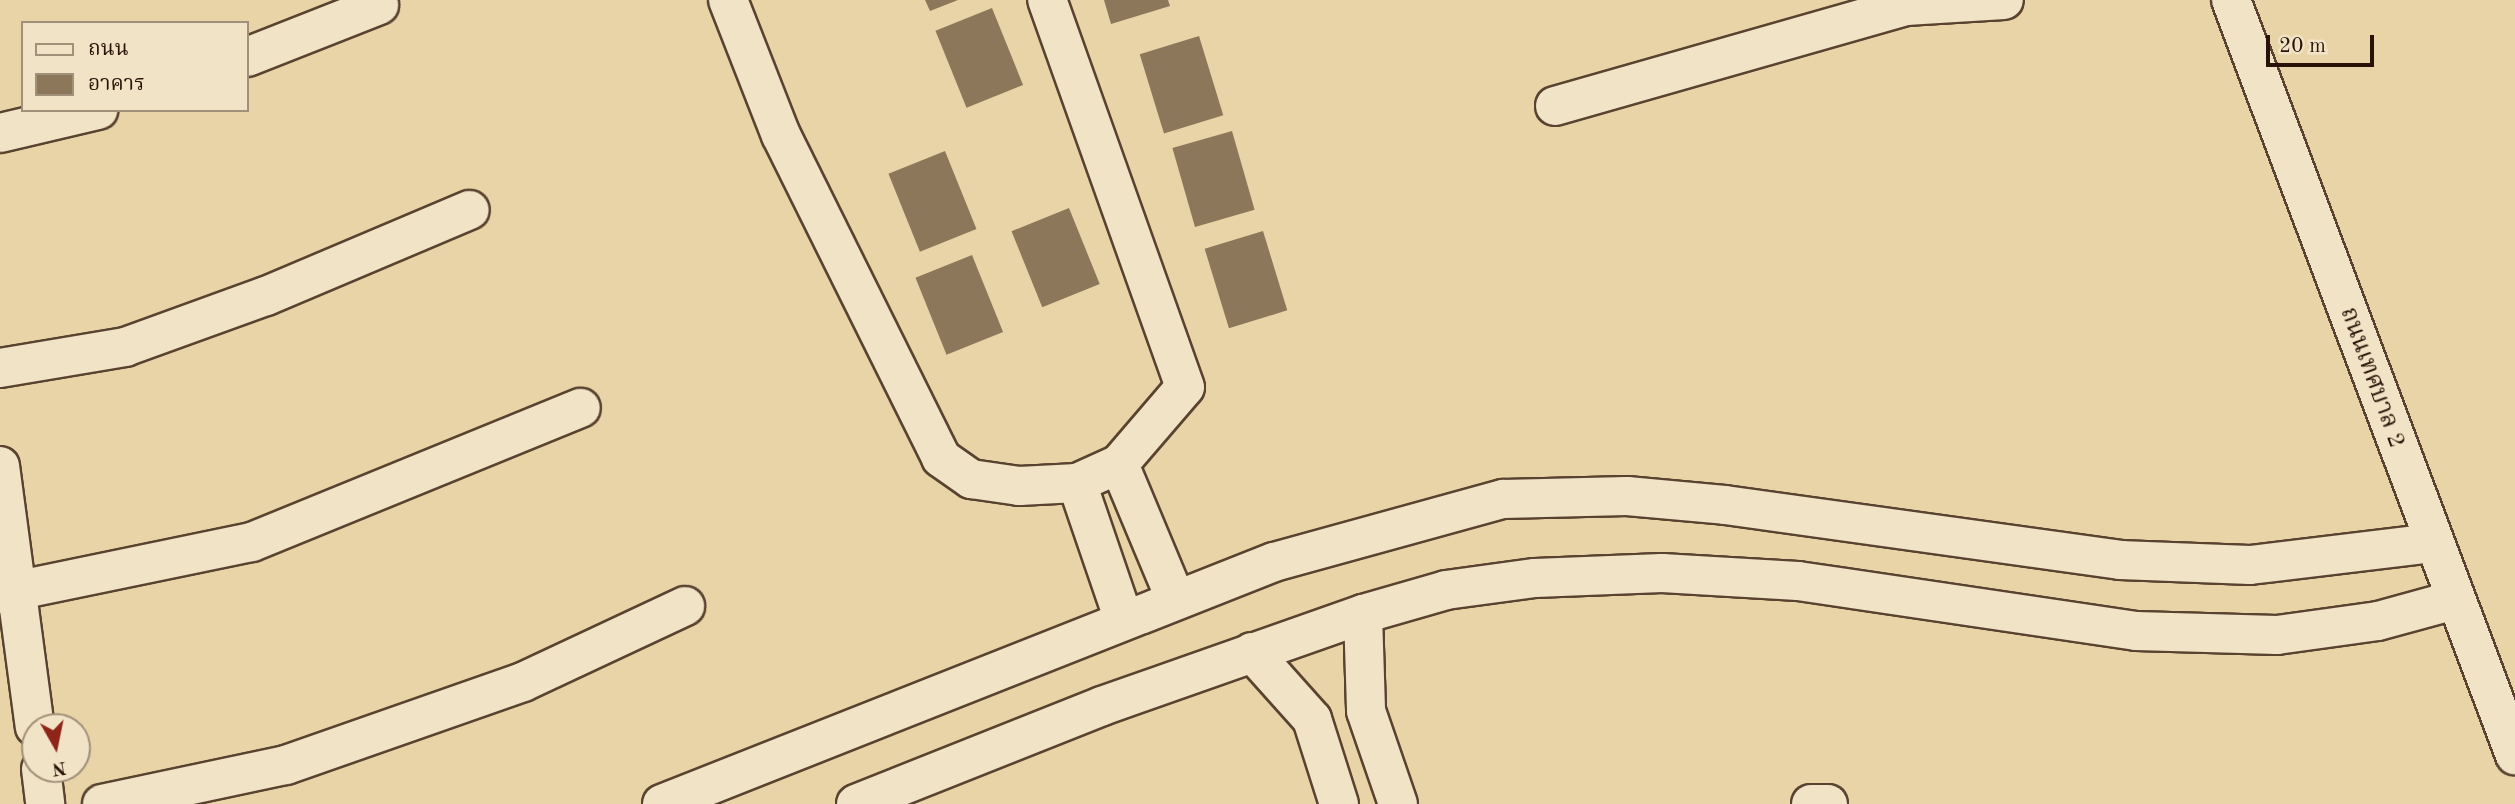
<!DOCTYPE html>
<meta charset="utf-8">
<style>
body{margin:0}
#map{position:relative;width:2515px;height:804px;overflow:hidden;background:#e9d4a7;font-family:"Old Standard TT","Noto Serif Thai",serif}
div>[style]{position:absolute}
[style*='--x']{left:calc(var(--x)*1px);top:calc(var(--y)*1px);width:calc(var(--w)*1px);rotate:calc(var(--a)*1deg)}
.building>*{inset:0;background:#8d775b;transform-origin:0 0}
.roads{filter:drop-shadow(2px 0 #594330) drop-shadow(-2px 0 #594330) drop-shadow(0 2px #594330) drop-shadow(0 -2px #594330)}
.minor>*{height:38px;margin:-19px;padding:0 19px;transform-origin:19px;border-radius:19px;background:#f1e3c6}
.tertiary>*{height:38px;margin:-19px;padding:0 19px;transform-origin:19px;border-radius:19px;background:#f1e3c6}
span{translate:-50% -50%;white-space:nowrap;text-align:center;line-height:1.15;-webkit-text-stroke:5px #f1e3c6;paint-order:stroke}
.street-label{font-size:24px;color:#291308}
.legend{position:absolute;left:21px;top:21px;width:228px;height:91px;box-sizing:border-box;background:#f1e3c6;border:2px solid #a1907a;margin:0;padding:9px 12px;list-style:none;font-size:21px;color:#291308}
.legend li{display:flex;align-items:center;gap:14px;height:35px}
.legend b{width:35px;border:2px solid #a1907a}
.north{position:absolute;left:21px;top:713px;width:70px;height:70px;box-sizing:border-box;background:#f1e3c6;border:2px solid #a1907a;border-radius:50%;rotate:171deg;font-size:19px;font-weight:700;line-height:28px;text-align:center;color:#291308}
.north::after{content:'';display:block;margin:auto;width:24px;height:32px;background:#8f2418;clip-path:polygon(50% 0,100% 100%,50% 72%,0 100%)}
.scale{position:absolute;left:2266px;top:35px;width:108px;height:32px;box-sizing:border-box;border:4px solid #291308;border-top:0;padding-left:9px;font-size:21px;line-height:24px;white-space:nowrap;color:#291308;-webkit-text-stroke:5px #f1e3c6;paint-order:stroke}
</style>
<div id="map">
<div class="building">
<div style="clip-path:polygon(925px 0,958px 0,930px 11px)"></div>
<div style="clip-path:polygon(1104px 0,1168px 0,1170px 6px,1111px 24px)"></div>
<div style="left:992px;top:8px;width:83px;height:61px;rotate:68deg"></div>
<div style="left:1199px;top:36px;width:83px;height:62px;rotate:73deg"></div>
<div style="left:1232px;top:131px;width:82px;height:62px;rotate:74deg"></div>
<div style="left:945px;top:151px;width:84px;height:61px;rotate:68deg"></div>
<div style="left:1069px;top:208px;width:82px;height:62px;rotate:68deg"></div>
<div style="left:1263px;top:231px;width:83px;height:61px;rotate:73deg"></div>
<div style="left:972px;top:255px;width:83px;height:61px;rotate:68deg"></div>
</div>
<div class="roads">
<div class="minor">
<div style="--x:728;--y:0;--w:145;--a:68.6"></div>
<div style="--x:781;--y:135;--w:360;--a:63.6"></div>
<div style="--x:941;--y:458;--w:37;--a:35"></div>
<div style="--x:971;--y:479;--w:49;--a:8.3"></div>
<div style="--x:1019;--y:486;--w:58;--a:-3"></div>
<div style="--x:1077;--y:483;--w:46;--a:-24.3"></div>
<div style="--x:1119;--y:464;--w:101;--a:-49.4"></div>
<div style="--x:1185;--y:387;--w:411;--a:-109.6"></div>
<div style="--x:247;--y:57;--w:142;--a:-21.5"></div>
<div style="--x:1555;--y:106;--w:365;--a:-15.9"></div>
<div style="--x:1906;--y:6;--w:98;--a:-3.5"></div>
<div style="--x:0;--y:133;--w:101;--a:-13.2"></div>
<div style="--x:0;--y:368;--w:127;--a:-9.5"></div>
<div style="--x:125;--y:347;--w:150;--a:-19.9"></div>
<div style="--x:266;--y:296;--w:221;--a:-22.9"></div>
<div style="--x:1119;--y:464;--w:145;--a:67.3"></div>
<div style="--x:0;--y:466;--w:263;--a:82.4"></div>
<div style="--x:1077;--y:483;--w:142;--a:71.1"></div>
<div style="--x:0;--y:594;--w:257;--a:-11.7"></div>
<div style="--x:252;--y:542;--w:355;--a:-22.2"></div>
<div style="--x:1363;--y:614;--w:97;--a:88.2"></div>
<div style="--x:1366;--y:711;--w:98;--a:71"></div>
<div style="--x:1252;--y:652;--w:90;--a:48.2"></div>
<div style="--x:1312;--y:719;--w:89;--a:72.4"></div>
<div style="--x:41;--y:769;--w:35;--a:83"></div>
<div style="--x:102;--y:804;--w:188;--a:-12"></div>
<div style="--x:286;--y:765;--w:251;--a:-19.3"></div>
<div style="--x:523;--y:682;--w:179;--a:-25.1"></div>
<div style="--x:662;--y:804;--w:658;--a:-21.58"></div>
<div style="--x:1274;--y:562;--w:238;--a:-15.4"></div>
<div style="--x:1503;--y:499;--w:124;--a:-1.4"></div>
<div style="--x:1627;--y:496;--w:98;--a:5.2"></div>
<div style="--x:1725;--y:505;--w:399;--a:7.9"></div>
<div style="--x:2120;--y:560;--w:130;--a:2.2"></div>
<div style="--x:2250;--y:565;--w:183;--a:-6.9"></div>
<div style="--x:856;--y:804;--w:265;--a:-21.7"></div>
<div style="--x:1102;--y:706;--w:277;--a:-19.4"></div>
<div style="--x:1363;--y:614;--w:86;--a:-16.1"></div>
<div style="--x:1446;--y:590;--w:90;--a:-7.7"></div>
<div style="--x:1535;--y:578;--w:127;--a:-2.3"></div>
<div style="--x:1662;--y:573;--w:136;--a:3.4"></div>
<div style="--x:1798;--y:581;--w:342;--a:8.4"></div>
<div style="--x:2136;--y:631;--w:141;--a:1.6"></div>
<div style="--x:2277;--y:635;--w:102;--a:-7.9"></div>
<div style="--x:2378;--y:621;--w:80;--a:-15.3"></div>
<div style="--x:1811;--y:804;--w:17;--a:0"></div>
</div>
<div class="tertiary">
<div style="--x:2231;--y:0;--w:807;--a:69.39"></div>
</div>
</div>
<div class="street-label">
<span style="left:2371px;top:378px;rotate:70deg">ถนนเทศบาล 2</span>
</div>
<ul class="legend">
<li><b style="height:9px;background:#f1e3c6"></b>ถนน</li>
<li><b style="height:19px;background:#8d775b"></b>อาคาร</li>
</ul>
<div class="north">N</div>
<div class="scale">20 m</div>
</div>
